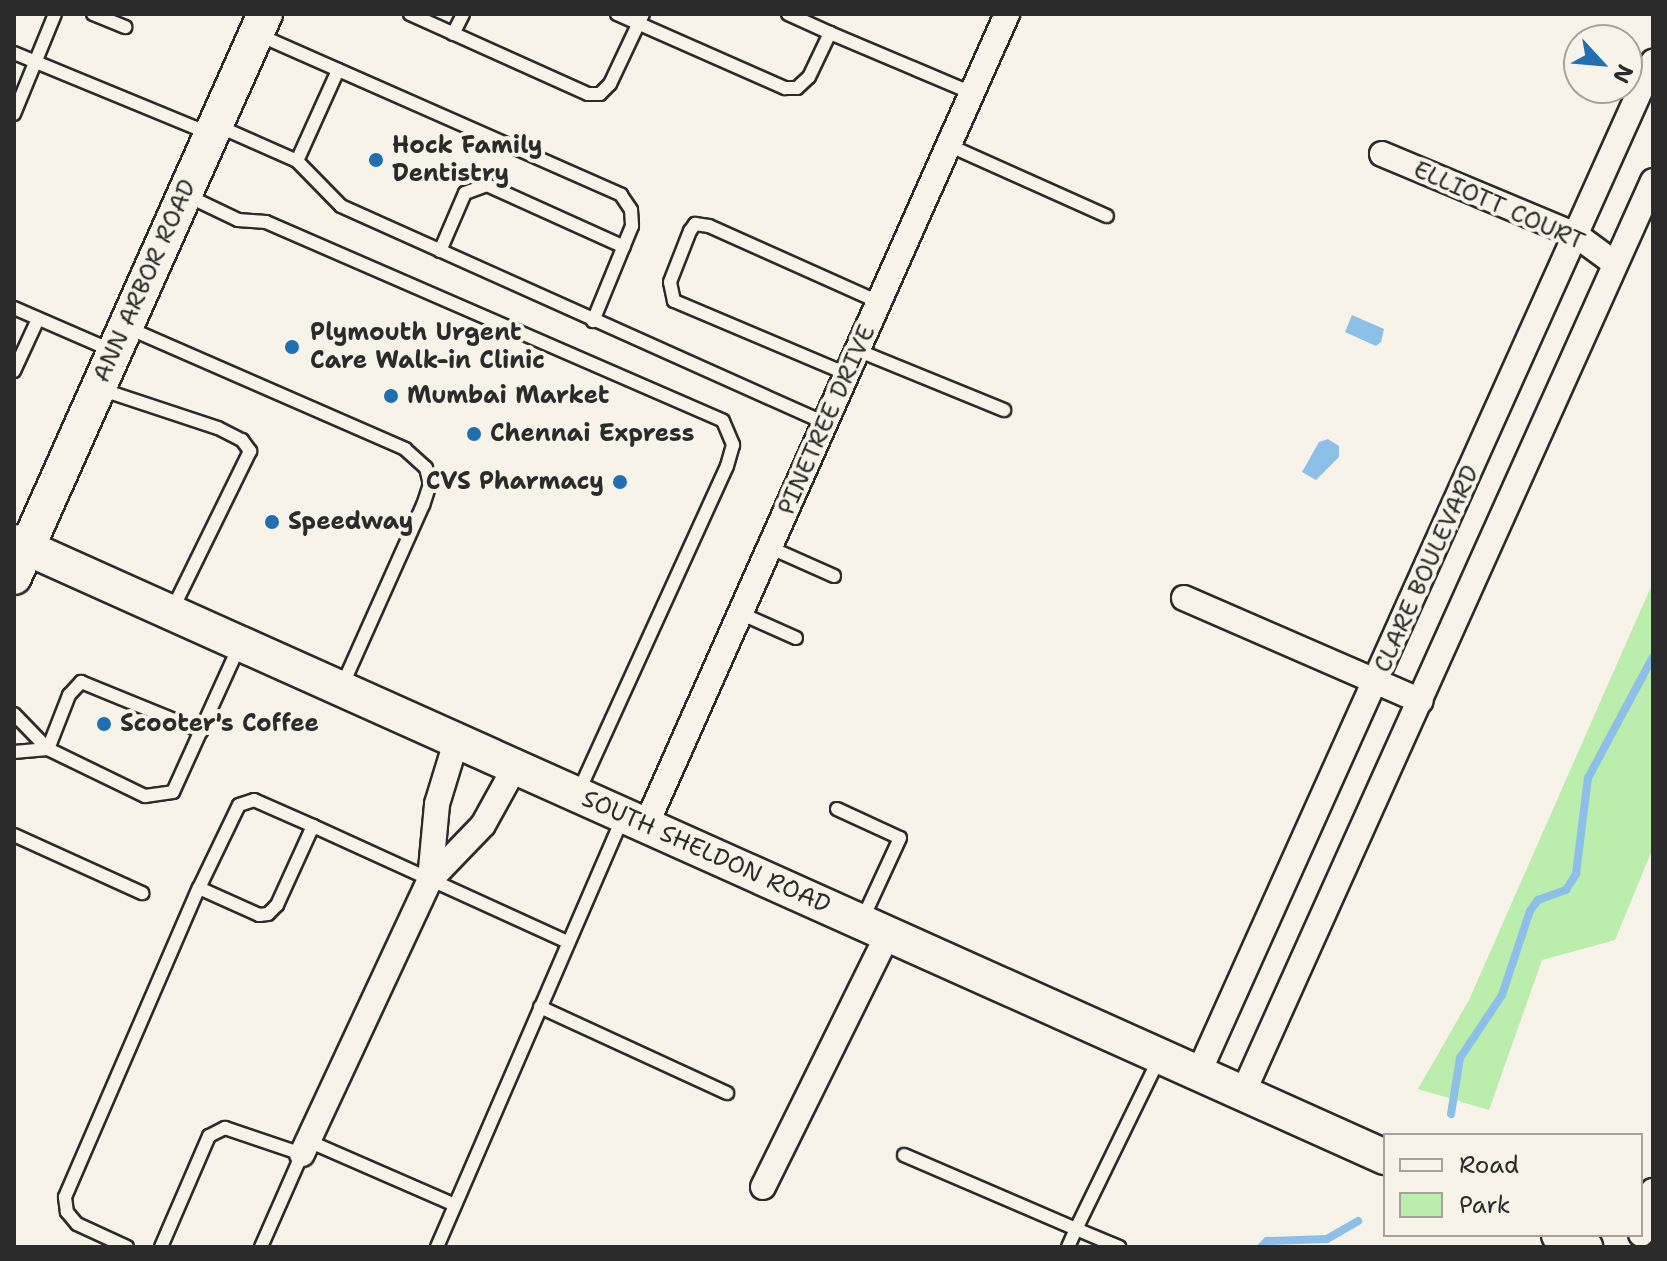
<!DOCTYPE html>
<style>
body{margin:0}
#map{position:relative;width:1667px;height:1261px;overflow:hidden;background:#f7f3e8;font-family:"Shantell Sans",sans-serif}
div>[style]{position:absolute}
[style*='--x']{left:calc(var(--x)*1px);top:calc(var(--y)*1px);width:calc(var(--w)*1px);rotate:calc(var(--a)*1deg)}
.green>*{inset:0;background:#bbedad}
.water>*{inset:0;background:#8dc0e9}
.stream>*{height:8px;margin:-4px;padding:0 4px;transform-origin:4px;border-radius:4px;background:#8dc0e9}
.roads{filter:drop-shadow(2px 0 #2b2b2b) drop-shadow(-2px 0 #2b2b2b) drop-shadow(0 2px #2b2b2b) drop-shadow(0 -2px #2b2b2b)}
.service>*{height:12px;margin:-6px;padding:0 6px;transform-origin:6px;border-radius:6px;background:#f7f3e8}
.minor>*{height:24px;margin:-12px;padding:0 12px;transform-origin:12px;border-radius:12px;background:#f7f3e8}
.secondary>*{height:34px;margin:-17px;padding:0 17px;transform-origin:17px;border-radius:17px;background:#f7f3e8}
.dots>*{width:22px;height:22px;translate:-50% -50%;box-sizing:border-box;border:4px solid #f7f3e8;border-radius:50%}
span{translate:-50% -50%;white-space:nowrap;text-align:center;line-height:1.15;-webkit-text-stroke:8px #f7f3e8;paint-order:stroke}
.poi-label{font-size:24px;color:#2b2b2b;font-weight:700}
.left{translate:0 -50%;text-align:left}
.right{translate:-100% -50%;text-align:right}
.street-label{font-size:24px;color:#2b2b2b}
.frame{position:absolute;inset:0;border:16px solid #2b2b2b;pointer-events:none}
.legend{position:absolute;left:1383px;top:1133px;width:260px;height:104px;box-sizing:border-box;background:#f7f3e8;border:2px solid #a5a39c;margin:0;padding:10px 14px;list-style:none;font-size:24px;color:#2b2b2b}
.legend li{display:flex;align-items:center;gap:16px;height:40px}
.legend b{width:40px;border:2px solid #a5a39c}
.north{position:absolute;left:1563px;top:24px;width:80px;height:80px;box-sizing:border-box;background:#f7f3e8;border:2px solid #a5a39c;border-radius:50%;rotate:116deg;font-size:22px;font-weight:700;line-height:32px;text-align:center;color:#2b2b2b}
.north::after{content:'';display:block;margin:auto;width:28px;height:36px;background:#1f6fb2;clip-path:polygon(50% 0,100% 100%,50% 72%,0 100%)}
</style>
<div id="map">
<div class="green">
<div style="clip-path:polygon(1653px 582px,1653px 848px,1615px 940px,1542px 960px,1489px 1110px,1418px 1089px,1469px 1000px)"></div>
</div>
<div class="water">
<div style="clip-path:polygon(1352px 315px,1384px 329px,1381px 342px,1376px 346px,1345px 332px)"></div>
<div style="clip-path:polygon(1328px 439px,1339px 446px,1339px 457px,1316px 480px,1302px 472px,1319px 442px)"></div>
</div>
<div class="stream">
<div style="--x:1451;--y:1114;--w:57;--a:-80.9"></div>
<div style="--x:1460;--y:1058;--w:76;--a:-56.3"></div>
<div style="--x:1502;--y:995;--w:89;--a:-71.6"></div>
<div style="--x:1530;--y:911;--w:14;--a:-54"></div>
<div style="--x:1538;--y:900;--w:30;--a:-20"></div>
<div style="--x:1566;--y:890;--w:19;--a:-58"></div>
<div style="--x:1576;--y:874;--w:97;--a:-82.9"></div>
<div style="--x:1588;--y:778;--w:137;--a:-61.8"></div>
<div style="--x:1261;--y:1247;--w:8;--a:-45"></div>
<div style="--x:1267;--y:1241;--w:60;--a:-1.9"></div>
<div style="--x:1327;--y:1239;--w:36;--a:-30"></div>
</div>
<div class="roads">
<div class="service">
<div style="--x:93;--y:14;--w:35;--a:22"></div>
<div style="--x:410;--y:14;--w:195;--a:24.2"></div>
<div style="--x:588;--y:94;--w:12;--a:0"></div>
<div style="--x:600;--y:94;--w:14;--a:-45"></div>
<div style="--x:610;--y:84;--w:77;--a:-64.8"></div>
<div style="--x:617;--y:14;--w:184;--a:23.8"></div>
<div style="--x:785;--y:88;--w:12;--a:0"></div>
<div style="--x:797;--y:88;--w:16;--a:-43"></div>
<div style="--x:809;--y:77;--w:49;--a:-64.5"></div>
<div style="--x:830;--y:33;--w:46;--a:-155.7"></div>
<div style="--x:830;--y:33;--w:154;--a:22.9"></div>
<div style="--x:453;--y:34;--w:22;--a:-63"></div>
<div style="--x:259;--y:35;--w:396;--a:23.8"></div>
<div style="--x:621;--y:195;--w:18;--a:56"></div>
<div style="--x:631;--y:210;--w:16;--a:86"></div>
<div style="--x:632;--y:226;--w:103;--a:112.3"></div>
<div style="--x:14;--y:53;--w:210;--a:22.4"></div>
<div style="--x:14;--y:114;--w:108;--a:-67.7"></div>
<div style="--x:218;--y:126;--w:86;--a:23.9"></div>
<div style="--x:297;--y:161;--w:63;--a:45.6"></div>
<div style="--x:341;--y:206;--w:530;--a:24.15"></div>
<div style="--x:948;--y:145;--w:174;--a:24.1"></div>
<div style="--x:297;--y:161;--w:100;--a:-65.7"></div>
<div style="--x:188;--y:196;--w:55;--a:25.6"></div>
<div style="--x:238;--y:220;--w:28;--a:4"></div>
<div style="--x:266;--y:222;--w:498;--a:23.5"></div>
<div style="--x:723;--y:421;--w:26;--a:67"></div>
<div style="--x:733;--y:445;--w:22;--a:106"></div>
<div style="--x:727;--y:466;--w:359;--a:114.5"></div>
<div style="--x:440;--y:251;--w:63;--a:-66.7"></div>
<div style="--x:465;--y:193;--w:23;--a:-20"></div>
<div style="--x:487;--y:185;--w:150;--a:24.3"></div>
<div style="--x:14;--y:308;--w:108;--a:23.5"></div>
<div style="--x:126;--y:327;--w:305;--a:23.6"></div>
<div style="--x:405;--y:449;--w:28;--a:42"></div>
<div style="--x:426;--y:468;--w:16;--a:76"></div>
<div style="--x:430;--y:484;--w:22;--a:108"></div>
<div style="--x:423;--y:505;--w:198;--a:114.1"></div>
<div style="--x:857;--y:350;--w:159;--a:22.2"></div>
<div style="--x:14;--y:371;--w:57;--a:-65.2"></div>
<div style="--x:847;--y:374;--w:188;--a:-157.1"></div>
<div style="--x:674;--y:301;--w:19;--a:-102"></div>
<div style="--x:670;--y:282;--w:55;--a:-68.6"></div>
<div style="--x:690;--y:231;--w:9;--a:-54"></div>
<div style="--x:695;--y:224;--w:14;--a:8"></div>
<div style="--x:709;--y:226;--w:186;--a:24.1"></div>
<div style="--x:100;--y:389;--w:124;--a:18.3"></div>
<div style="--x:218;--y:428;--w:27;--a:27"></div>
<div style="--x:242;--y:440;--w:14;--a:54"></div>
<div style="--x:250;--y:451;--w:177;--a:116.1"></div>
<div style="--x:771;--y:548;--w:69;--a:24"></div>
<div style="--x:742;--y:614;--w:59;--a:24"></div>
<div style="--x:14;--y:714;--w:49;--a:45.8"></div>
<div style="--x:48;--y:749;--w:58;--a:-68.7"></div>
<div style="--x:69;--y:695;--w:18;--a:-47"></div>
<div style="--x:81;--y:682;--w:130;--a:22.2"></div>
<div style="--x:14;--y:752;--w:34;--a:-5"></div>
<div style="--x:48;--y:749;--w:108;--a:25.9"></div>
<div style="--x:145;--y:796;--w:28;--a:-8"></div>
<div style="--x:173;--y:792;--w:162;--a:-65.6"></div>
<div style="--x:837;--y:809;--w:69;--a:24.7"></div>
<div style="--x:900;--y:838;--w:88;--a:114.8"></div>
<div style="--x:14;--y:835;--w:141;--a:24.4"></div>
<div style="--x:199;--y:888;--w:92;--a:-64.3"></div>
<div style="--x:239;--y:805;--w:16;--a:-18"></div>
<div style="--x:254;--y:800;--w:64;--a:23.8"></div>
<div style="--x:540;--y:1007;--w:206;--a:24.7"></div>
<div style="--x:308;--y:1141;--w:160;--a:23.5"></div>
<div style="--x:904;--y:1155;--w:187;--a:23.3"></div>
<div style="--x:1076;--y:1229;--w:189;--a:-64"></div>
<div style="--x:127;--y:1247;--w:55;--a:-155.3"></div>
<div style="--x:77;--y:1224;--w:16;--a:-130"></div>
<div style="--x:67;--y:1212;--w:15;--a:-98"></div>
<div style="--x:65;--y:1197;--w:337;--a:-66.6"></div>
<div style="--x:199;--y:888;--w:66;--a:24.2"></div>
<div style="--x:259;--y:915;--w:9;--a:-6"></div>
<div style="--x:268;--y:914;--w:13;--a:-45"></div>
<div style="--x:277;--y:905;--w:87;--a:-65.5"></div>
<div style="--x:313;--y:826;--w:280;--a:24.5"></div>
<div style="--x:161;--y:1247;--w:121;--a:-66.6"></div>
<div style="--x:209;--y:1136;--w:18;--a:-27"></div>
<div style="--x:225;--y:1128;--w:81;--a:18.7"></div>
<div style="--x:302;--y:1154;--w:102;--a:113.8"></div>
<div style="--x:437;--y:1247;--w:468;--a:-66.6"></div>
<div style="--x:1068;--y:1247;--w:20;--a:-66"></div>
<div style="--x:1076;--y:1229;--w:47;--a:22.7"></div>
</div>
<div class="minor">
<div style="--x:1382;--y:154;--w:210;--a:22.7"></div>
<div style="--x:1576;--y:235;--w:47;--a:36.4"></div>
<div style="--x:1184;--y:598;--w:258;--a:23.5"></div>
<div style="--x:646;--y:825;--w:888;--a:-66"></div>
<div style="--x:430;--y:880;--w:76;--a:-84.7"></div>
<div style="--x:437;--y:804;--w:65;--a:-73"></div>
<div style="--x:1198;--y:1074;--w:1110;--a:-65.79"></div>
<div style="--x:1242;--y:1095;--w:1002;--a:-65.79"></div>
<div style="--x:302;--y:1154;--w:302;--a:-65"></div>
<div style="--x:430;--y:880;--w:76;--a:-46.1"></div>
<div style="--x:483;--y:825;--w:66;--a:-61.1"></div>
<div style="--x:763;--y:1187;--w:282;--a:-63.7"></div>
<div style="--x:1641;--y:1234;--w:45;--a:-74.4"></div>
</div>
<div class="secondary">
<div style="--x:14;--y:542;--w:1503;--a:24.16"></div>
<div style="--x:14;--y:577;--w:616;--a:-65.97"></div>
<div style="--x:1559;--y:1235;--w:29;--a:25"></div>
</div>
</div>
<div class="dots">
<div style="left:376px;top:160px;background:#1f6fb2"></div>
<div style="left:292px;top:347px;background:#1f6fb2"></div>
<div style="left:391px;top:396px;background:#1f6fb2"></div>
<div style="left:474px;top:434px;background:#1f6fb2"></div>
<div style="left:620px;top:482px;background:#1f6fb2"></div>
<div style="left:272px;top:522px;background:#1f6fb2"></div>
<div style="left:104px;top:724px;background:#1f6fb2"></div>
</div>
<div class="poi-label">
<span class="left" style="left:392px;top:160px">Hock Family<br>Dentistry</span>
<span class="left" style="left:310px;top:347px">Plymouth Urgent<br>Care Walk-in Clinic</span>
<span class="left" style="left:407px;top:396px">Mumbai Market</span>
<span class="left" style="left:490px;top:434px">Chennai Express</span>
<span class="right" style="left:604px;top:482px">CVS Pharmacy</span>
<span class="left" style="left:288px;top:522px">Speedway</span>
<span class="left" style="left:120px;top:724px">Scooter's Coffee</span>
</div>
<div class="street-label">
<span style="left:1499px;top:206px;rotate:24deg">ELLIOTT COURT</span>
<span style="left:145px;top:281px;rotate:-66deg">ANN ARBOR ROAD</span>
<span style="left:827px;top:420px;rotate:-66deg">PINETREE DRIVE</span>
<span style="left:1427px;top:569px;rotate:-66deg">CLARE BOULEVARD</span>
<span style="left:706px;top:852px;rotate:24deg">SOUTH SHELDON ROAD</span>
</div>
<div class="frame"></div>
<ul class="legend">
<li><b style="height:10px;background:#f7f3e8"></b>Road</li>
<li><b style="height:22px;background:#bbedad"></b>Park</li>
</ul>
<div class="north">N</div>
</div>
